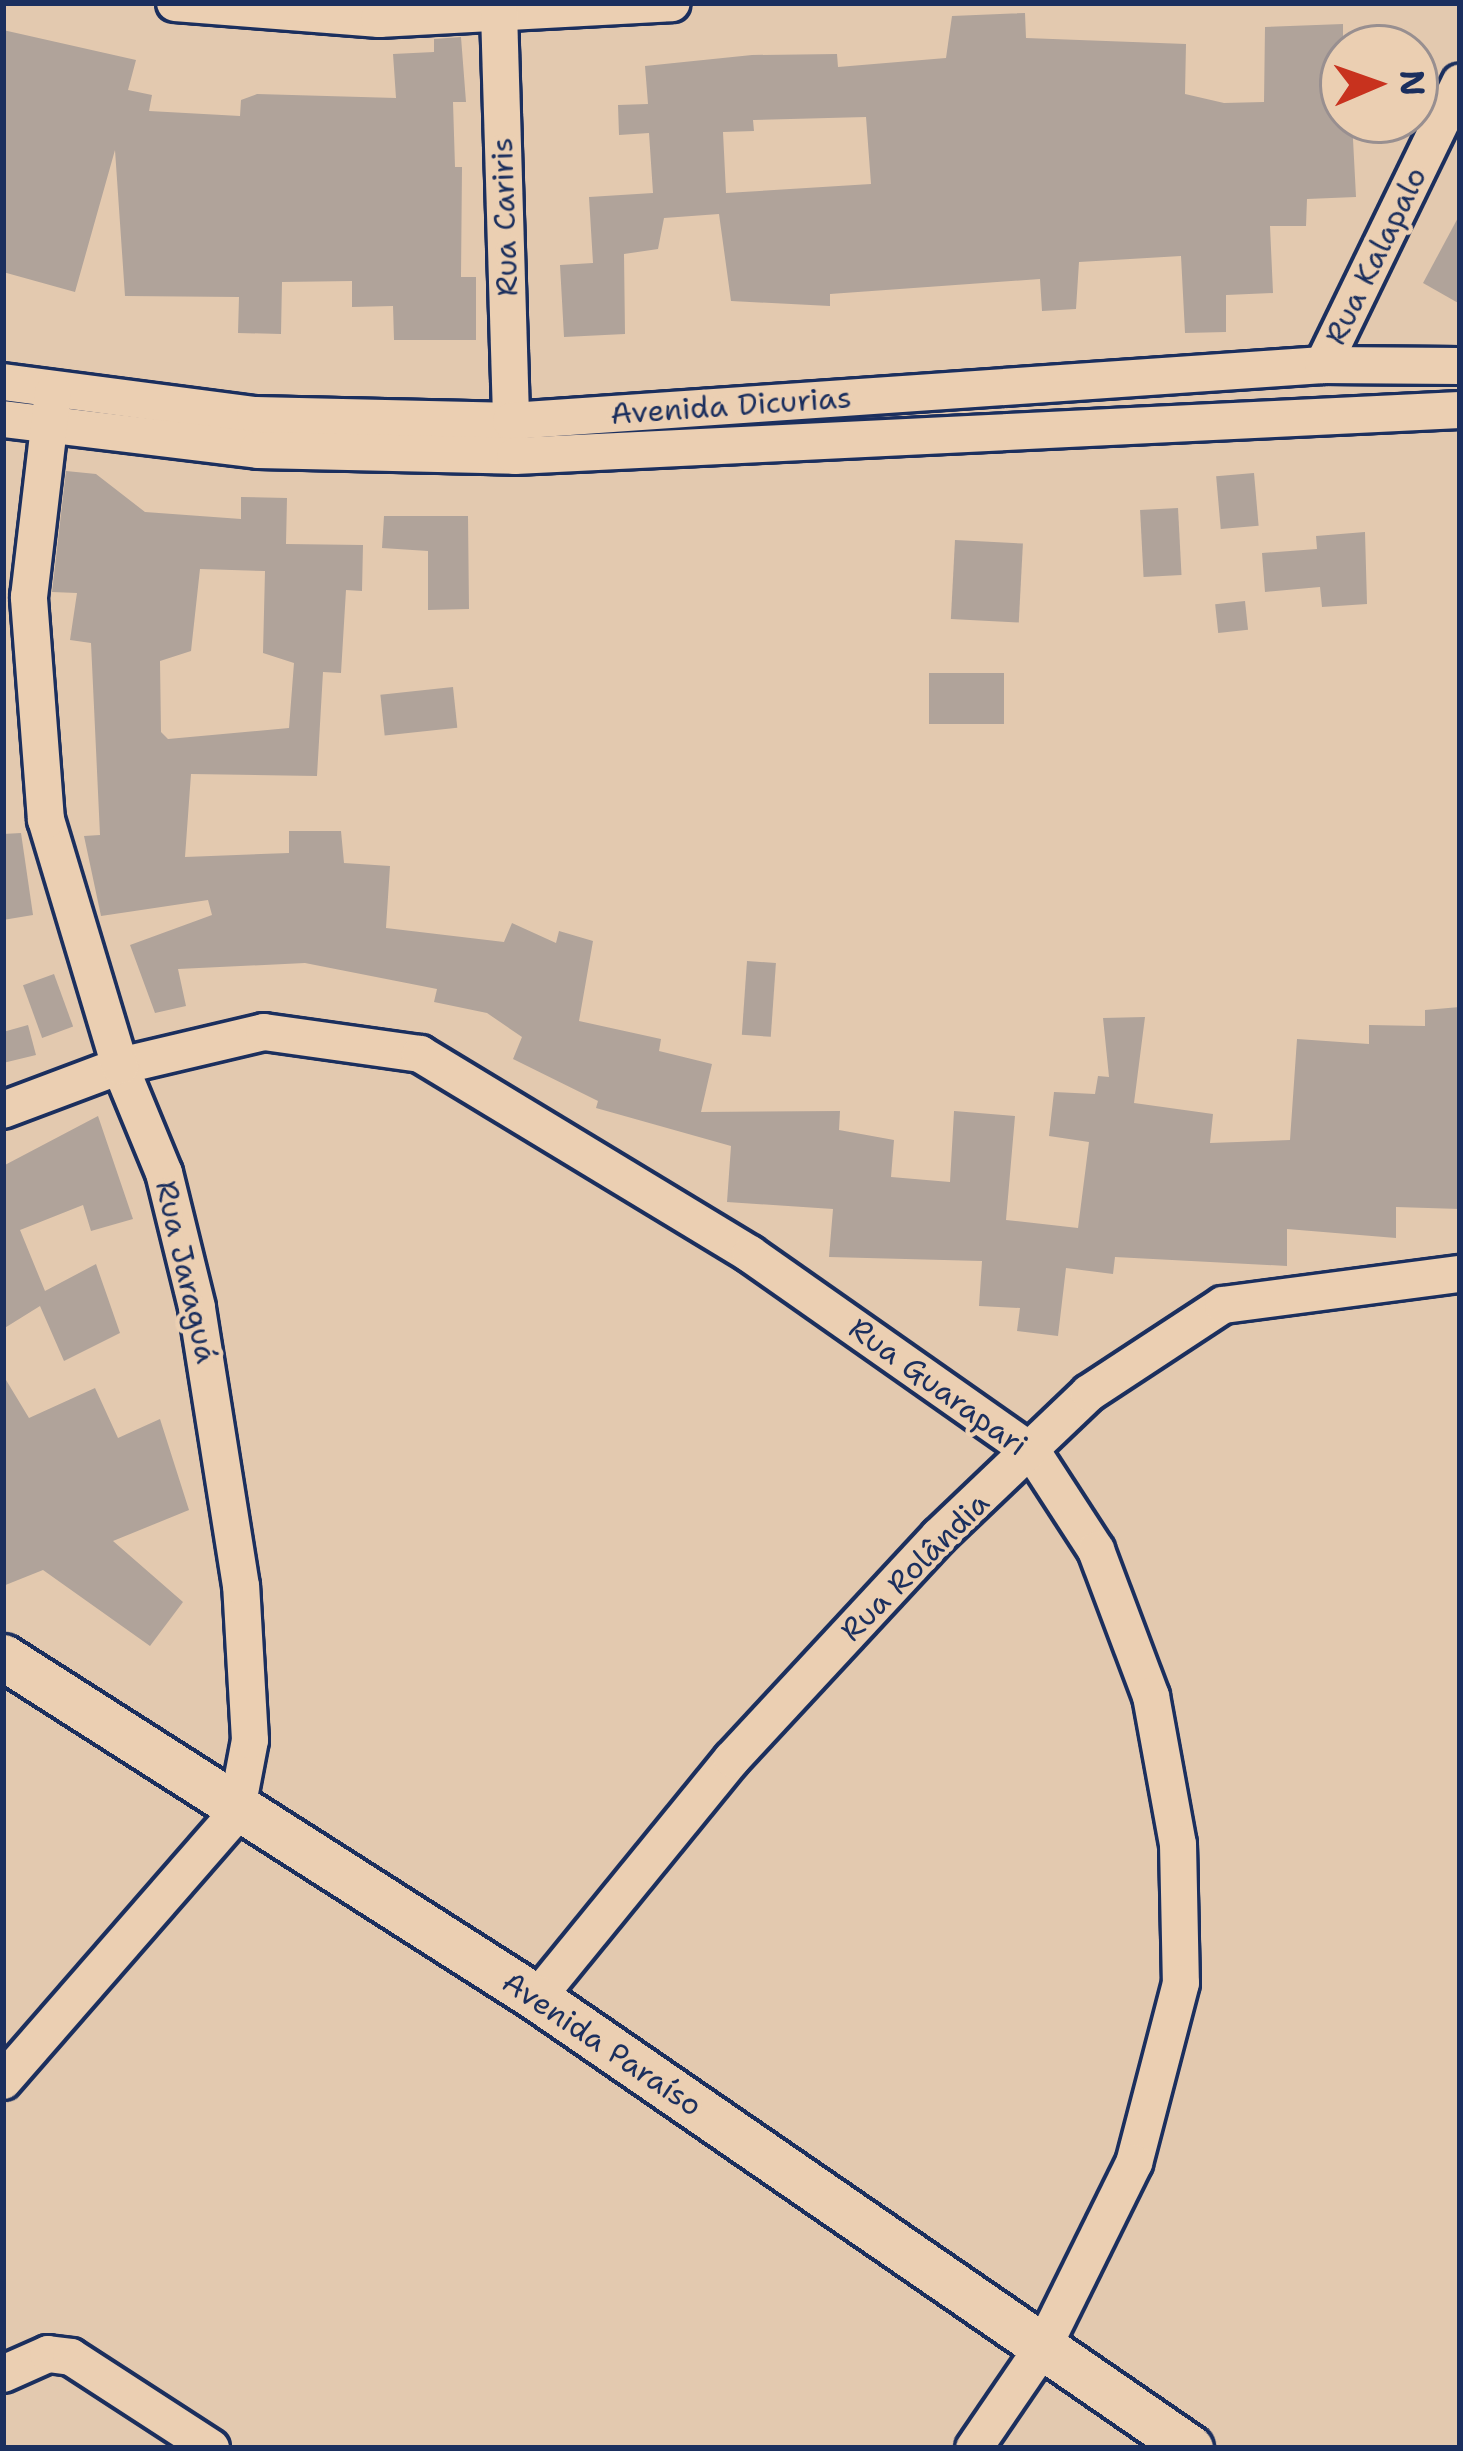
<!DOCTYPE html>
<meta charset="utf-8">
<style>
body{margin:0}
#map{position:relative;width:1463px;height:2451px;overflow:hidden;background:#e3c9af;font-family:"Shantell Sans",sans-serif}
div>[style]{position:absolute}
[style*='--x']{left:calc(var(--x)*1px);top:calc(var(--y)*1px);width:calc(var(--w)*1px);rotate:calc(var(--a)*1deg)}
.building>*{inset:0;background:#b0a39a;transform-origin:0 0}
.roads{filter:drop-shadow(3px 0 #1b2f5e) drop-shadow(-3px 0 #1b2f5e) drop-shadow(0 3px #1b2f5e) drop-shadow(0 -3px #1b2f5e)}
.minor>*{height:36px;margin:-18px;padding:0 18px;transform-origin:18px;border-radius:18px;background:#ebcfb2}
.major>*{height:45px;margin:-22.5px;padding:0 22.5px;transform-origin:22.5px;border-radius:22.5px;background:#ebcfb2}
span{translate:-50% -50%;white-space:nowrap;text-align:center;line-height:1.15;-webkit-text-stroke:9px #ebcfb2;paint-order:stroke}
.street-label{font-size:30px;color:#1b2f5e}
.frame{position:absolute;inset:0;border:6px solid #1b2f5e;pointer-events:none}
.north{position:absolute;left:1319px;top:24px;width:120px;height:120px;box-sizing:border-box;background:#ebcfb2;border:3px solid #988f90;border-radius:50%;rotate:88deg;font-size:33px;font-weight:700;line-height:48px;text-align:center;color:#1b2f5e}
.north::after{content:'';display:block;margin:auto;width:42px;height:54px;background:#c8321e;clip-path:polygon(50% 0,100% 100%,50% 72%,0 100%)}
</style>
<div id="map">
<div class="building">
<div style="clip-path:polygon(evenodd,1025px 13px,1026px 38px,1186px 44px,1185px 94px,1224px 103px,1264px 102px,1265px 27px,1343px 24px,1343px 120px,1352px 120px,1356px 197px,1307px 199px,1306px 226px,1270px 226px,1273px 293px,1226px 295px,1226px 332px,1185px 333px,1181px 256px,1079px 262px,1076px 309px,1042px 311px,1040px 279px,830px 294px,830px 306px,731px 301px,719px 214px,664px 218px,658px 249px,624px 254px,625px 334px,564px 337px,560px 265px,593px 263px,589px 197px,653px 193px,649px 133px,619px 135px,618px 105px,648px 104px,645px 66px,752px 55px,837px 54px,838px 67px,946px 58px,952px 16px,1025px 13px,866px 117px,871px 184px,726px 193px,723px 132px,754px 131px,753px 120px,866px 117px)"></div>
<div style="clip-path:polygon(3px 30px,136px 60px,128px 90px,152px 95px,149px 111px,240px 116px,241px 100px,257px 94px,396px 98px,393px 54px,434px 52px,434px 39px,461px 37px,466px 102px,453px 102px,455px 167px,462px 167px,461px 277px,476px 277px,476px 340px,394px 340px,393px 306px,352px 307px,352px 281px,282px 282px,281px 334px,238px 333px,239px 297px,125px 296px,115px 150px,75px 292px,3px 272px)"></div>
<div style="clip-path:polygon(1460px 214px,1460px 304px,1423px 283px)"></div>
<div style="clip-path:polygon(evenodd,66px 471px,96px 474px,145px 512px,241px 519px,241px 497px,287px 498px,286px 544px,363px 545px,362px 591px,346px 590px,341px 673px,323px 672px,317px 776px,191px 774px,185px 857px,289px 853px,289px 831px,341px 831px,344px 863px,390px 866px,386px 928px,504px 942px,512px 923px,556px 943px,559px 931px,593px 941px,579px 1021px,661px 1039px,659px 1051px,712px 1064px,701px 1112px,840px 1111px,839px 1130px,894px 1140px,891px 1177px,950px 1182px,954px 1111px,1015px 1116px,1006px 1220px,1078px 1228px,1089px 1142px,1049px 1136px,1054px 1092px,1095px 1094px,1098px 1076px,1109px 1077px,1103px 1018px,1145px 1017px,1134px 1103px,1213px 1114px,1210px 1143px,1290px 1140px,1297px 1039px,1369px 1044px,1369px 1025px,1425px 1026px,1425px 1010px,1460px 1007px,1460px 1209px,1396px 1207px,1396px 1238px,1287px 1229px,1287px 1266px,1115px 1257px,1113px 1274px,1066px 1268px,1058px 1336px,1017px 1331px,1020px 1308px,979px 1306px,982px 1261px,829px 1257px,833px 1209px,727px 1202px,731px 1146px,596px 1108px,598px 1101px,513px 1059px,522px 1037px,487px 1013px,434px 1002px,437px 989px,305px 963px,178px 969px,186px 1006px,155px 1013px,130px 945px,212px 915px,208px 900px,101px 916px,84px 836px,100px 835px,91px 643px,70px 640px,77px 593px,52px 592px,66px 471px,200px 569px,265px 571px,263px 653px,294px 663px,289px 728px,168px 739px,161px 732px,160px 661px,191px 651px,200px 569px)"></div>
<div style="left:1254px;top:473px;width:53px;height:38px;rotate:85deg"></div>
<div style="left:1178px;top:508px;width:67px;height:38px;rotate:87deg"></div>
<div style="clip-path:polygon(384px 516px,468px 516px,469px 609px,428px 610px,428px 551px,382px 548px)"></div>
<div style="clip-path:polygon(1365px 532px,1367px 604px,1322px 607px,1320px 587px,1265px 592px,1262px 553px,1317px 549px,1316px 536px)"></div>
<div style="left:955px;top:540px;width:68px;height:79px;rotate:3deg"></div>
<div style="left:1245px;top:601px;width:29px;height:30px;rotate:84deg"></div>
<div style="left:929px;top:673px;width:75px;height:51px"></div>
<div style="left:453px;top:687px;width:41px;height:73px;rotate:84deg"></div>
<div style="clip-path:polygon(21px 833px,33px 915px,3px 920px,3px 834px)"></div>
<div style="left:747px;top:961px;width:29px;height:74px;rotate:4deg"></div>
<div style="left:54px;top:974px;width:56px;height:33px;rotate:70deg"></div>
<div style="clip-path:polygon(28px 1025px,36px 1055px,3px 1063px,3px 1032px)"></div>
<div style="clip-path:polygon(98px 1116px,133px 1219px,91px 1231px,83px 1205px,20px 1230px,45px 1291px,96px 1264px,120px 1333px,64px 1361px,40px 1306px,3px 1329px,3px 1166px)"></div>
<div style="clip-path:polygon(3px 1375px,29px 1418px,95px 1388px,118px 1438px,160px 1419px,189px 1510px,113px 1541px,183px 1602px,150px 1646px,43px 1570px,3px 1586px)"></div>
</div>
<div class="roads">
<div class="minor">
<div style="--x:175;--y:3;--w:205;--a:4.5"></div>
<div style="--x:379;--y:19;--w:293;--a:-3.1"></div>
<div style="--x:499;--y:12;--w:409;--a:88.3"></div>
<div style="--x:1323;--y:365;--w:314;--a:-64.1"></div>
<div style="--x:3;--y:382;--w:254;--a:7.5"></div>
<div style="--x:255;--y:415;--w:256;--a:1.3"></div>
<div style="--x:511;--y:421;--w:814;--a:-3.95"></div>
<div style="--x:1323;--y:365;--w:137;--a:0.4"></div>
<div style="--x:3;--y:419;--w:257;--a:6.9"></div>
<div style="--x:258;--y:450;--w:257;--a:1.3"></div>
<div style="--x:515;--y:456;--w:946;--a:-2.79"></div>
<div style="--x:3;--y:1110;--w:125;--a:-20.6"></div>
<div style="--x:120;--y:1066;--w:148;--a:-13.3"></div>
<div style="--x:264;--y:1032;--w:158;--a:8"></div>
<div style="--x:420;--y:1054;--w:386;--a:31.2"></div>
<div style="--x:750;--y:1254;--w:346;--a:35.1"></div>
<div style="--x:1033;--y:1453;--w:116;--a:57"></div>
<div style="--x:1096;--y:1550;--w:156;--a:69.4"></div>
<div style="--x:1151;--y:1696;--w:150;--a:79.7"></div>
<div style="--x:1178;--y:1844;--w:139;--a:88.8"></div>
<div style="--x:1181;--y:1983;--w:186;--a:104.6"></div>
<div style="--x:1134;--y:2163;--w:205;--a:116.3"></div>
<div style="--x:1043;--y:2347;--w:122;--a:124.3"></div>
<div style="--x:537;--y:1998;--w:308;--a:-50.8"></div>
<div style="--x:732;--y:1759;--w:304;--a:-47.1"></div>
<div style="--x:939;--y:1536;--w:207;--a:-43.6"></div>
<div style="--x:1089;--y:1393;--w:160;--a:-33.3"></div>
<div style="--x:1223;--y:1305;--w:239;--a:-7.5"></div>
<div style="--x:3;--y:2081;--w:354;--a:-48.9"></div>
<div style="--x:236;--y:1814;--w:75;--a:-79.3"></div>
<div style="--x:250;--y:1740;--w:154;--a:-93.3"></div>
<div style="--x:241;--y:1586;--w:282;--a:-99"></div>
<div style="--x:197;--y:1307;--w:138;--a:-103.8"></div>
<div style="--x:164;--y:1173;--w:116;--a:-112.4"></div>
<div style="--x:120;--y:1066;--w:257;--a:-106.7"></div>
<div style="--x:46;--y:820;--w:224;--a:-94.4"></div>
<div style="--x:29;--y:597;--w:205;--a:-83.3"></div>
<div style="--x:3;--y:2374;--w:49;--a:-24"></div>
<div style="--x:48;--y:2354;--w:23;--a:7"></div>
<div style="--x:71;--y:2357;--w:167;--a:33"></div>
</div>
<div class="major">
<div style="--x:3;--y:1657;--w:634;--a:32.56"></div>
<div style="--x:537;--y:1998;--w:793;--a:34.57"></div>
</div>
</div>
<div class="street-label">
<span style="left:505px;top:217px;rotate:-92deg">Rua Cariris</span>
<span style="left:1376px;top:256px;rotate:-64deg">Rua Kalapalo</span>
<span style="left:731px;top:406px;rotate:-4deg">Avenida Dicurias</span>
<span style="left:186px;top:1272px;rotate:77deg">Rua Jaraguá</span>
<span style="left:938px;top:1387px;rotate:36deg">Rua Guarapari</span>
<span style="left:915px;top:1567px;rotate:-45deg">Rua Rolândia</span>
<span style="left:602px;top:2044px;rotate:34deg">Avenida Paraíso</span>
</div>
<div class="frame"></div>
<div class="north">N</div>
</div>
